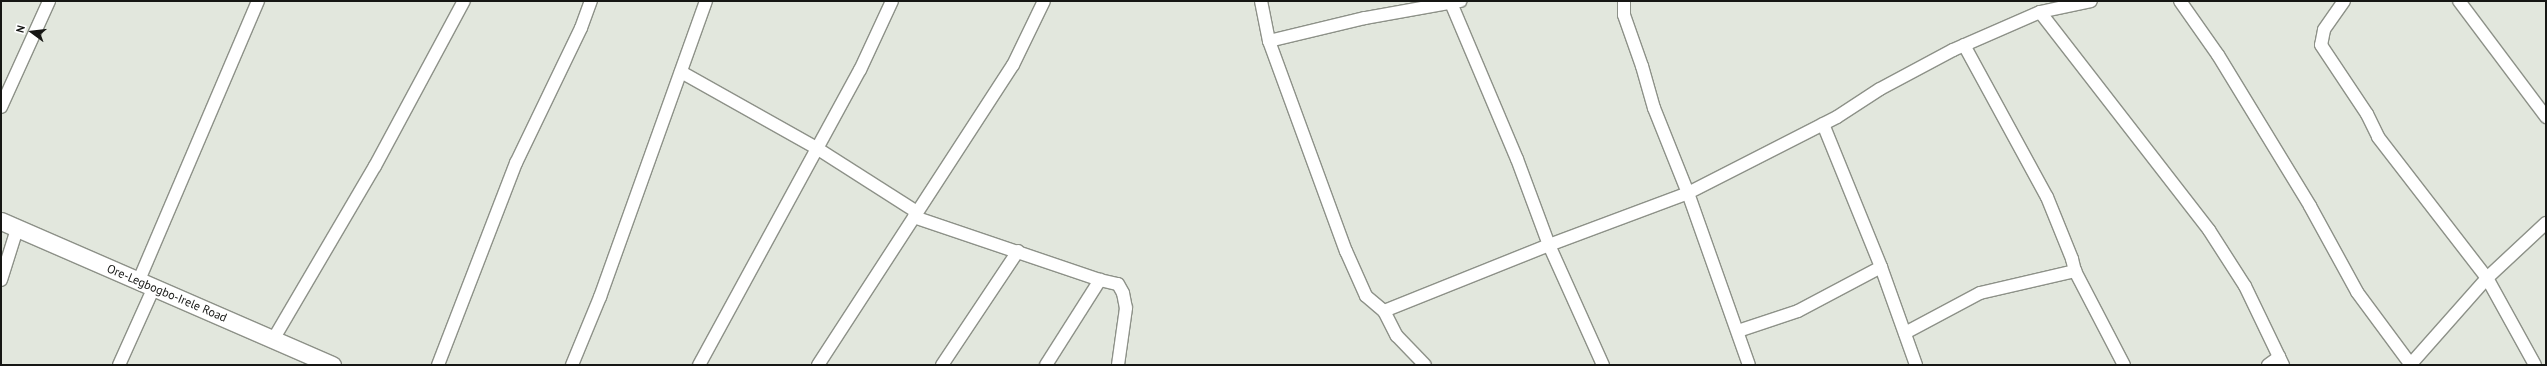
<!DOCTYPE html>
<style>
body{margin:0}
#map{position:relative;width:2547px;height:366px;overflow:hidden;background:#e2e7dd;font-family:"PT Sans",sans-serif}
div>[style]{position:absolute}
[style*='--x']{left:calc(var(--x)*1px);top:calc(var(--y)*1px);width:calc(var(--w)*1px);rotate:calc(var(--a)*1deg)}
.roads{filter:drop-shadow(1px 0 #8d9188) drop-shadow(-1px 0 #8d9188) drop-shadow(0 1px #8d9188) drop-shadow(0 -1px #8d9188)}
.street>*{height:12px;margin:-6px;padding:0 6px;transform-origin:6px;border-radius:6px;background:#fff}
.secondary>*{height:17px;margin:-8.5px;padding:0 8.5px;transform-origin:8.5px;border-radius:8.5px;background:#fff}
span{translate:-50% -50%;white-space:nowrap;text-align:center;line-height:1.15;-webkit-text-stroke:3.5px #fff;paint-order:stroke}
.street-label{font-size:12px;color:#161714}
.frame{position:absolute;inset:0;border:2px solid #161714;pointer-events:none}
.north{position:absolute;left:12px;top:12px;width:40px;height:40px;-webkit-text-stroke:3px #fff;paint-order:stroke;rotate:285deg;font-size:11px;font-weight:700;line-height:16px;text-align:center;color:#161714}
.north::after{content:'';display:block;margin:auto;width:14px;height:18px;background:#161714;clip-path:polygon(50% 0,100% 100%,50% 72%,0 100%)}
</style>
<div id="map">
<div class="roads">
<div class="street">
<div style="--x:1261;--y:1;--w:41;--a:78.7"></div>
<div style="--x:1269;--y:41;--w:224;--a:69.9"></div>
<div style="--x:1346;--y:251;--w:49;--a:66"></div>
<div style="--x:1366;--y:296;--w:23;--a:40"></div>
<div style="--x:1384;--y:311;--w:28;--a:63"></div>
<div style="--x:1397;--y:336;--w:40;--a:46"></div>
<div style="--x:1624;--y:1;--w:14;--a:90"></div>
<div style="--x:1624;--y:15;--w:54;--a:70.6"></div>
<div style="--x:1642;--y:66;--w:44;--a:74.1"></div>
<div style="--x:1654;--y:108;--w:92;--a:68.2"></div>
<div style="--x:1688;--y:193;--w:182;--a:70.5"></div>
<div style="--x:2180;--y:1;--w:66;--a:54.9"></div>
<div style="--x:2218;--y:55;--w:177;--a:58.6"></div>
<div style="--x:2310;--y:206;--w:98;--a:61.3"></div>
<div style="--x:2357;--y:292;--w:91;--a:53.5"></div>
<div style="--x:2344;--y:1;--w:35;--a:125"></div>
<div style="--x:2324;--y:30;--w:15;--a:101"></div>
<div style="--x:2321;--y:45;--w:83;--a:56.3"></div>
<div style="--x:2367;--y:114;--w:25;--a:64"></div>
<div style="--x:2378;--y:137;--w:178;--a:52.3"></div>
<div style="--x:2487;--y:278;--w:99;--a:61.1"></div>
<div style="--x:2459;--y:1;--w:145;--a:53.1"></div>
<div style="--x:1451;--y:3;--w:169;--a:67.1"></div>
<div style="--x:1517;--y:159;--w:92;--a:69.6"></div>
<div style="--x:1549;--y:245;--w:132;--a:65.8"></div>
<div style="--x:2040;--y:12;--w:276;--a:52.2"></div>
<div style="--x:2209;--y:230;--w:67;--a:57.3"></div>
<div style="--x:2245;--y:286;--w:88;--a:64.3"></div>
<div style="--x:1269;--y:41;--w:99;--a:-13.5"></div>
<div style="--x:1365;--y:18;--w:97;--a:-10.1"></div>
<div style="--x:1964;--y:45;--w:173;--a:61.4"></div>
<div style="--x:2047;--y:197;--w:67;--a:68"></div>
<div style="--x:2072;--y:259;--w:12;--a:76"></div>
<div style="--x:681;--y:72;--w:157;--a:29.3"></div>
<div style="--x:818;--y:149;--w:117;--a:32.5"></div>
<div style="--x:1;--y:107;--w:116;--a:-65.6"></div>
<div style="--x:1823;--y:124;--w:154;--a:67.9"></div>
<div style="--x:1881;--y:267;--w:104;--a:70.3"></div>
<div style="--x:914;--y:217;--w:196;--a:18.7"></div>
<div style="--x:1100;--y:280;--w:18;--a:13"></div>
<div style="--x:1118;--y:284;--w:10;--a:61"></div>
<div style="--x:1123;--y:293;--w:15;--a:79"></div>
<div style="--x:1126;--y:308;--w:58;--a:98"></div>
<div style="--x:1;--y:280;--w:53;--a:-72.6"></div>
<div style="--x:139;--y:280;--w:303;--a:-66.9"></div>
<div style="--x:1384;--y:311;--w:178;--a:-21.8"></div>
<div style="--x:1549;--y:245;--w:148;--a:-20.5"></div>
<div style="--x:1688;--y:193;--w:167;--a:-27"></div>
<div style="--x:1837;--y:117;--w:51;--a:-33.1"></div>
<div style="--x:1880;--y:89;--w:83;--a:-28.1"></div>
<div style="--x:1953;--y:50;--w:95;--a:-23.6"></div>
<div style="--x:2040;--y:12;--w:52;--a:-12.2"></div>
<div style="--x:1738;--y:331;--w:63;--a:-18.4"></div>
<div style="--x:1798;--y:311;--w:94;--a:-27.9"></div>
<div style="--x:1905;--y:333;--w:85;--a:-28.1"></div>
<div style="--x:1980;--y:293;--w:98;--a:-13"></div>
<div style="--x:2075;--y:271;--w:106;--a:62.5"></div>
<div style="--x:274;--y:338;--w:199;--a:-59.6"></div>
<div style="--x:375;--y:166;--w:187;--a:-61.7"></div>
<div style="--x:119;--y:365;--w:85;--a:-65.8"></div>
<div style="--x:438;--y:365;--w:217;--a:-68.9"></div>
<div style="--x:516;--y:163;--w:150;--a:-64.3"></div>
<div style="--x:581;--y:28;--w:29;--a:-70"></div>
<div style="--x:572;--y:365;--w:74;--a:-67.6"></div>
<div style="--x:600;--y:297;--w:314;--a:-70.3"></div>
<div style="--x:699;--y:365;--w:336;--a:-61.4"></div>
<div style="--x:860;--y:70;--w:76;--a:-65.1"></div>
<div style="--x:818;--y:365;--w:358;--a:-57"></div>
<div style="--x:1013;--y:65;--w:71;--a:-64.2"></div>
<div style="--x:942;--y:365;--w:137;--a:-56.3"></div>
<div style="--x:1046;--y:365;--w:101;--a:-57.6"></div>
<div style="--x:2268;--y:365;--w:14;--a:-36"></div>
<div style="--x:2410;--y:365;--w:116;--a:-48.5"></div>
<div style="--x:2487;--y:278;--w:81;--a:-43"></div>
</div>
<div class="secondary">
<div style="--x:1;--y:221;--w:361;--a:23.5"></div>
</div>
</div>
<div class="street-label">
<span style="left:167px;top:293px;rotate:23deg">Ore-Legbogbo-Irele Road</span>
</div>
<div class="frame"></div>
<div class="north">N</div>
</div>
